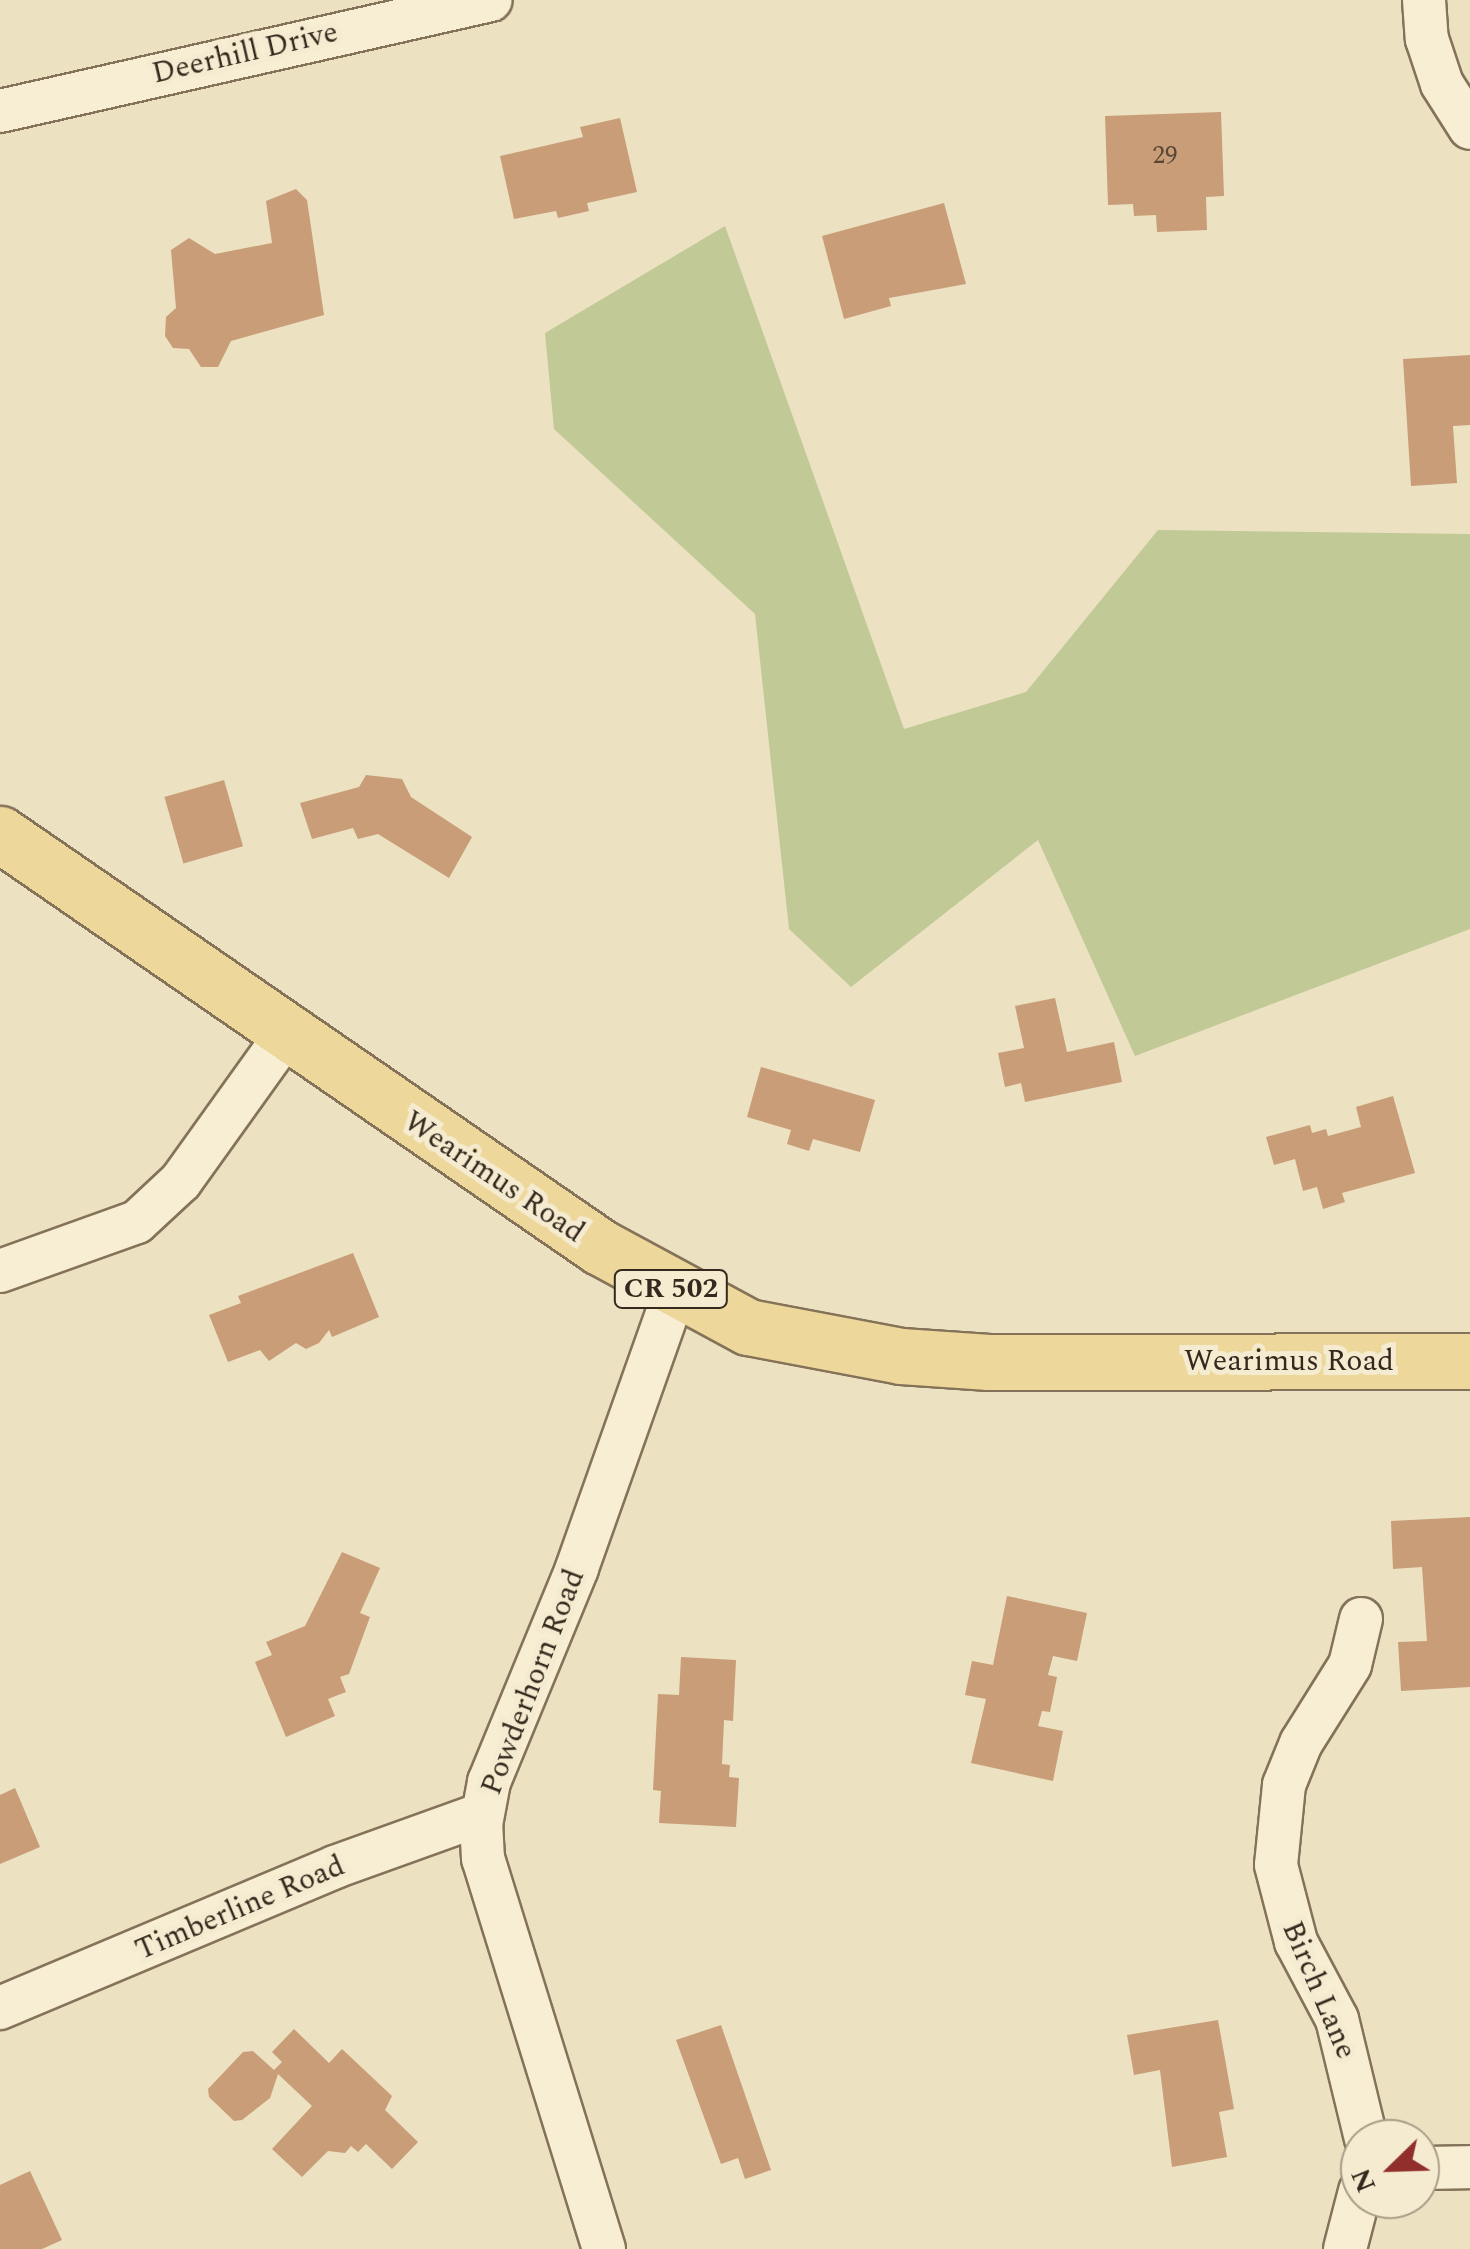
<!DOCTYPE html>
<style>
body{margin:0}
#map{position:relative;width:1470px;height:2249px;overflow:hidden;background:#ece1c1;font-family:Spectral,serif}
div>[style]{position:absolute}
[style*='--x']{left:calc(var(--x)*1px);top:calc(var(--y)*1px);width:calc(var(--w)*1px);rotate:calc(var(--a)*1deg)}
.green>*{inset:0;background:#c1c996}
.building>*{inset:0;background:#c89d78;transform-origin:0 0}
.roads{filter:drop-shadow(2px 0 #847259) drop-shadow(-2px 0 #847259) drop-shadow(0 2px #847259) drop-shadow(0 -2px #847259)}
.minor>*{height:42px;margin:-21px;padding:0 21px;transform-origin:21px;border-radius:21px;background:#f7eed4}
.primary>*{height:55px;margin:-27.5px;padding:0 27.5px;transform-origin:27.5px;border-radius:27.5px;background:#eed79a}
span{translate:-50% -50%;white-space:nowrap;text-align:center;line-height:1.15;-webkit-text-stroke:10px #f4ebd0;paint-order:stroke}
.number-label{font-size:25px;color:#5a4634}
.number-label span{-webkit-text-stroke-width:0}
.shield-label span{padding:2px 8px;background:#f4ebd0;border:2px solid;border-radius:8px;-webkit-text-stroke-width:0}
.shield-label{font-size:28px;color:#35291d;font-weight:700}
.street-label{font-size:30px;color:#35291d}
.north{position:absolute;left:1340px;top:2119px;width:100px;height:100px;box-sizing:border-box;background:#f4ebd0;border:2px solid #a89d88;border-radius:50%;rotate:247deg;font-size:28px;font-weight:700;line-height:40px;text-align:center;color:#35291d}
.north::after{content:'';display:block;margin:auto;width:35px;height:45px;background:#912f2c;clip-path:polygon(50% 0,100% 100%,50% 72%,0 100%)}
</style>
<div id="map">
<div class="green">
<div style="clip-path:polygon(725px 226px,904px 729px,1026px 692px,1158px 530px,1470px 534px,1470px 929px,1135px 1056px,1038px 840px,851px 987px,789px 929px,755px 614px,554px 429px,545px 333px)"></div>
</div>
<div class="building">
<div style="clip-path:polygon(1221px 112px,1224px 196px,1206px 197px,1207px 230px,1157px 232px,1156px 215px,1134px 216px,1133px 204px,1108px 205px,1105px 116px)"></div>
<div style="clip-path:polygon(620px 118px,637px 192px,587px 203px,589px 211px,558px 218px,556px 211px,514px 219px,500px 156px,583px 137px,580px 127px)"></div>
<div style="clip-path:polygon(296px 189px,307px 200px,324px 315px,231px 341px,218px 367px,201px 367px,189px 349px,173px 348px,165px 336px,166px 317px,176px 308px,171px 250px,189px 238px,215px 254px,272px 243px,266px 201px)"></div>
<div style="clip-path:polygon(944px 203px,966px 284px,889px 298px,891px 306px,844px 319px,822px 236px)"></div>
<div style="clip-path:polygon(1470px 355px,1470px 425px,1453px 426px,1457px 483px,1411px 486px,1403px 359px)"></div>
<div style="clip-path:polygon(366px 775px,402px 779px,411px 797px,472px 837px,449px 878px,378px 834px,358px 839px,353px 828px,312px 839px,300px 803px,359px 787px)"></div>
<div style="left:224px;top:780px;width:69px;height:62px;rotate:74deg"></div>
<div style="clip-path:polygon(1055px 998px,1067px 1052px,1114px 1042px,1122px 1082px,1025px 1102px,1021px 1083px,1005px 1087px,998px 1053px,1024px 1048px,1015px 1006px)"></div>
<div style="clip-path:polygon(761px 1067px,875px 1100px,860px 1152px,813px 1139px,809px 1151px,787px 1144px,791px 1130px,747px 1117px)"></div>
<div style="clip-path:polygon(1393px 1096px,1415px 1173px,1342px 1193px,1345px 1202px,1323px 1209px,1317px 1187px,1303px 1191px,1295px 1159px,1274px 1165px,1266px 1137px,1310px 1125px,1312px 1133px,1326px 1129px,1328px 1136px,1361px 1127px,1356px 1107px)"></div>
<div style="clip-path:polygon(353px 1253px,379px 1317px,332px 1337px,329px 1330px,319px 1343px,306px 1349px,296px 1343px,269px 1361px,260px 1350px,228px 1362px,209px 1315px,241px 1303px,238px 1296px)"></div>
<div style="clip-path:polygon(1470px 1517px,1470px 1687px,1401px 1691px,1398px 1642px,1427px 1641px,1422px 1567px,1393px 1569px,1391px 1521px)"></div>
<div style="clip-path:polygon(342px 1552px,380px 1568px,360px 1613px,370px 1617px,349px 1674px,340px 1677px,346px 1692px,328px 1699px,335px 1716px,286px 1737px,255px 1662px,272px 1655px,266px 1642px,305px 1626px)"></div>
<div style="clip-path:polygon(1007px 1596px,1087px 1613px,1077px 1661px,1053px 1656px,1048px 1675px,1057px 1677px,1050px 1712px,1042px 1711px,1038px 1726px,1063px 1731px,1053px 1781px,971px 1763px,986px 1699px,965px 1695px,972px 1661px,993px 1665px)"></div>
<div style="clip-path:polygon(681px 1657px,736px 1660px,733px 1721px,724px 1720px,722px 1764px,730px 1765px,729px 1777px,739px 1778px,736px 1827px,659px 1823px,661px 1791px,653px 1790px,658px 1694px,679px 1695px)"></div>
<div style="clip-path:polygon(15px 1788px,40px 1847px,0 1864px,0 1795px)"></div>
<div style="clip-path:polygon(1218px 2020px,1234px 2109px,1219px 2112px,1227px 2157px,1172px 2167px,1160px 2070px,1134px 2075px,1127px 2035px)"></div>
<div style="clip-path:polygon(721px 2025px,771px 2170px,745px 2179px,738px 2158px,721px 2164px,676px 2040px)"></div>
<div style="clip-path:polygon(294px 2029px,329px 2063px,342px 2049px,392px 2096px,385px 2110px,418px 2142px,392px 2169px,366px 2144px,358px 2152px,351px 2146px,345px 2153px,328px 2151px,302px 2177px,272px 2149px,312px 2106px,278px 2074px,270px 2098px,242px 2120px,234px 2121px,209px 2097px,208px 2089px,243px 2052px,253px 2051px,274px 2070px,282px 2062px,272px 2052px)"></div>
<div style="clip-path:polygon(30px 2171px,62px 2240px,42px 2249px,0 2249px,0 2185px)"></div>
</div>
<div class="roads">
<div class="minor">
<div style="--x:1424;--y:0;--w:39;--a:86"></div>
<div style="--x:1427;--y:39;--w:47;--a:71.6"></div>
<div style="--x:1442;--y:84;--w:52;--a:57.5"></div>
<div style="--x:0;--y:111;--w:503;--a:-12.74"></div>
<div style="--x:0;--y:1271;--w:145;--a:-19.7"></div>
<div style="--x:137;--y:1222;--w:60;--a:-43"></div>
<div style="--x:181;--y:1181;--w:178;--a:-54.4"></div>
<div style="--x:1361;--y:1619;--w:47;--a:103.4"></div>
<div style="--x:1350;--y:1665;--w:92;--a:122.1"></div>
<div style="--x:1301;--y:1743;--w:45;--a:112"></div>
<div style="--x:1284;--y:1785;--w:80;--a:95.7"></div>
<div style="--x:1276;--y:1865;--w:80;--a:75.4"></div>
<div style="--x:1296;--y:1942;--w:87;--a:62"></div>
<div style="--x:1337;--y:2019;--w:123;--a:76.4"></div>
<div style="--x:0;--y:2008;--w:363;--a:-22.8"></div>
<div style="--x:335;--y:1867;--w:156;--a:-19.8"></div>
<div style="--x:1420;--y:2168;--w:50;--a:-1.1"></div>
<div style="--x:604;--y:2249;--w:408;--a:-107.2"></div>
<div style="--x:483;--y:1859;--w:34;--a:-93"></div>
<div style="--x:481;--y:1825;--w:44;--a:-79.5"></div>
<div style="--x:489;--y:1782;--w:231;--a:-67.6"></div>
<div style="--x:577;--y:1568;--w:293;--a:-70.5"></div>
<div style="--x:1345;--y:2249;--w:60;--a:-75.5"></div>
</div>
<div class="primary">
<div style="--x:0;--y:834;--w:728;--a:34.54"></div>
<div style="--x:600;--y:1247;--w:168;--a:28.4"></div>
<div style="--x:748;--y:1327;--w:156;--a:10.7"></div>
<div style="--x:901;--y:1356;--w:88;--a:3.9"></div>
<div style="--x:989;--y:1362;--w:481;--a:-0.1"></div>
</div>
</div>
<div class="number-label">
<span style="left:1165px;top:156px">29</span>
</div>
<div class="shield-label">
<span style="left:671px;top:1289px">CR 502</span>
</div>
<div class="street-label">
<span style="left:245px;top:53px;rotate:-13deg">Deerhill Drive</span>
<span style="left:494px;top:1177px;rotate:34deg">Wearimus Road</span>
<span style="left:1289px;top:1361px">Wearimus Road</span>
<span style="left:533px;top:1682px;rotate:-69deg">Powderhorn Road</span>
<span style="left:240px;top:1908px;rotate:-23deg">Timberline Road</span>
<span style="left:1319px;top:1990px;rotate:67deg">Birch Lane</span>
</div>
<div class="north">N</div>
</div>
